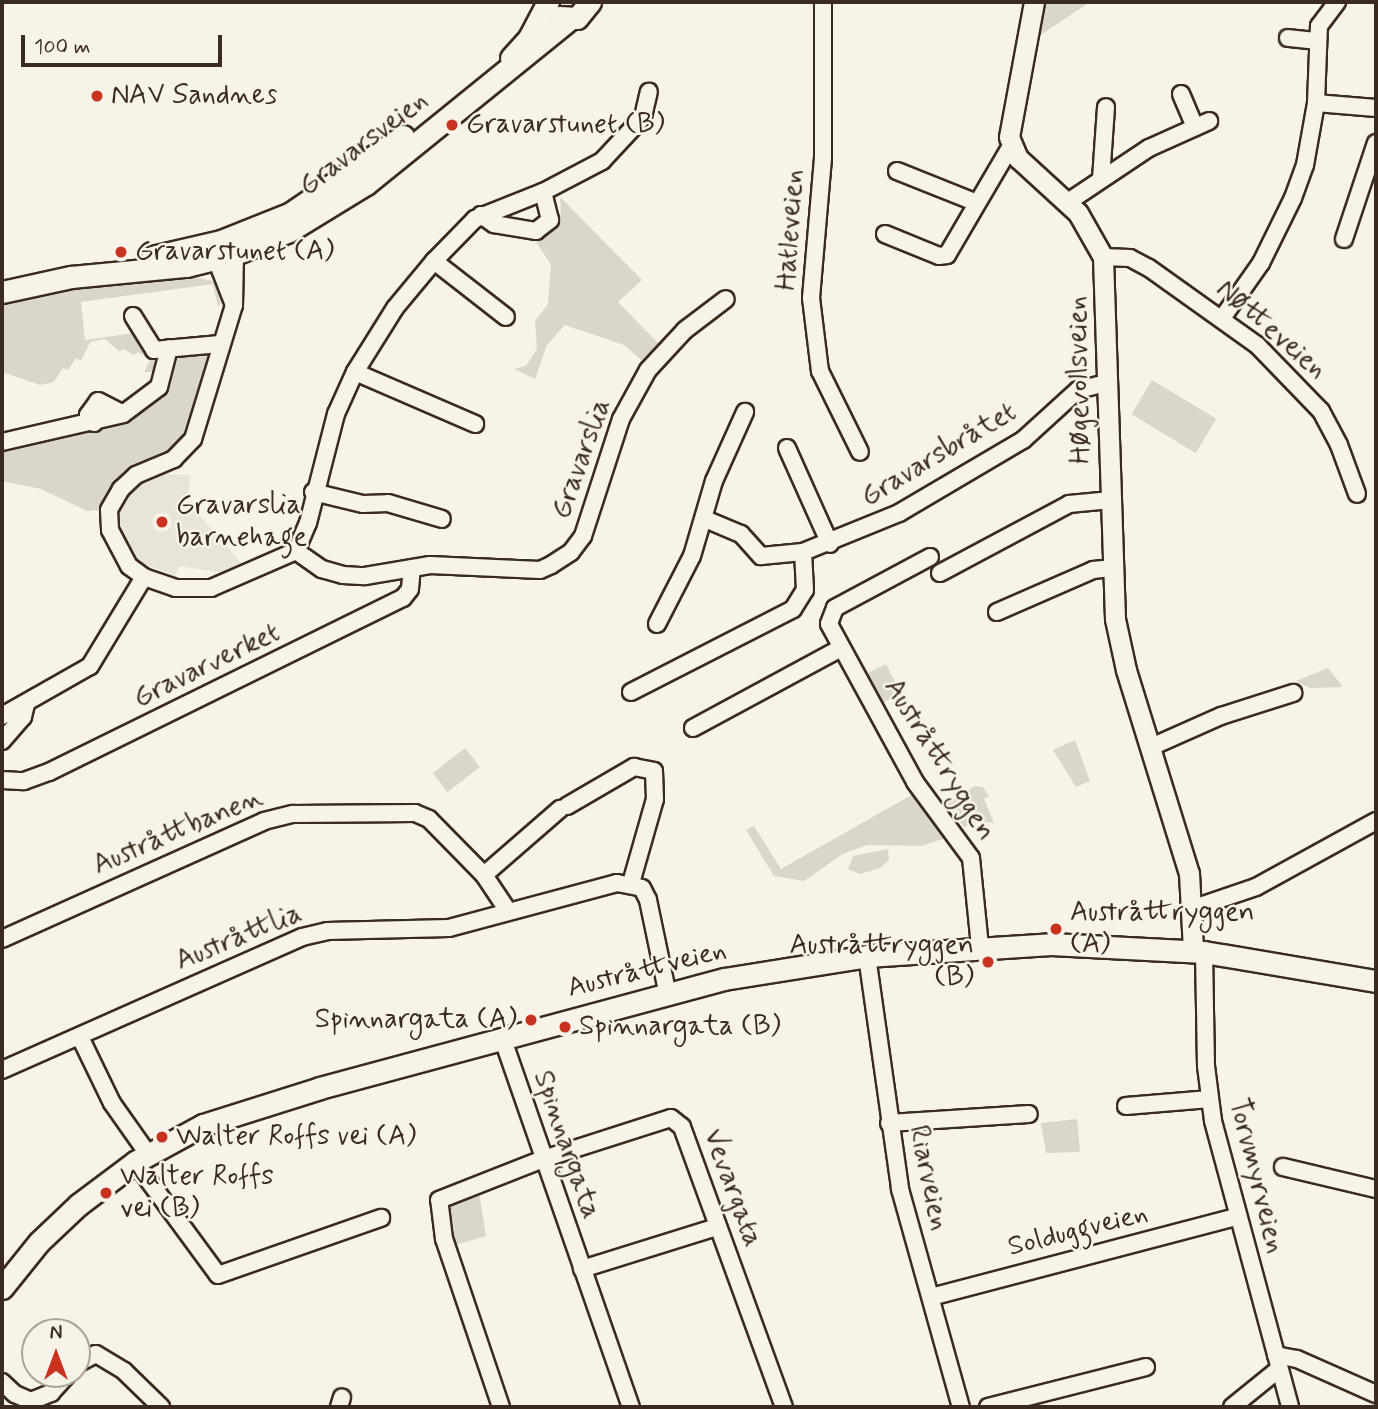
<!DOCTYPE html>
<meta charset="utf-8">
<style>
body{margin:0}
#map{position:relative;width:1378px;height:1409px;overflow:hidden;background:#f7f3e8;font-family:Mynerve,sans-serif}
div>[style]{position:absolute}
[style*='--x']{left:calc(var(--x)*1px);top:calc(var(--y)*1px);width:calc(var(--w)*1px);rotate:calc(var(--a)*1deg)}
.built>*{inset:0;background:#e9e4d9}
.green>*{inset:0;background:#dbd6cb;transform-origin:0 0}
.roads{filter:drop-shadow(2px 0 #3b2a1e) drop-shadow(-2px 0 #3b2a1e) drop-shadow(0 2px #3b2a1e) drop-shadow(0 -2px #3b2a1e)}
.minor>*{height:16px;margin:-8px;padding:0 8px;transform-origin:8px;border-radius:8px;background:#f7f3e8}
.tertiary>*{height:19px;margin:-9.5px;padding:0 9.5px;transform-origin:9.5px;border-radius:9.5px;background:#f7f3e8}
.secondary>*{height:21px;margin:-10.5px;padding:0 10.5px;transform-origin:10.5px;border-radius:10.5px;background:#f7f3e8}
.dots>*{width:19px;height:19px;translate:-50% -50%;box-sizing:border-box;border:4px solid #f7f3e8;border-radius:50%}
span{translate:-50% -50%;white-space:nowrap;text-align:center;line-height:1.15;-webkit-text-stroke:5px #f7f3e8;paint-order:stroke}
.poi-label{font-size:28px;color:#3b2a1e}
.left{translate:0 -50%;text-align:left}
.right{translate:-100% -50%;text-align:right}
.street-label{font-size:28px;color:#3b2a1e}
.frame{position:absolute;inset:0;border:4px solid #3b2a1e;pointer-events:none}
.north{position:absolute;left:21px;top:1318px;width:70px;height:70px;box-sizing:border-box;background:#f7f3e8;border:2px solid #aca397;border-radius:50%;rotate:0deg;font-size:19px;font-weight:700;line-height:28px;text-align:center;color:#3b2a1e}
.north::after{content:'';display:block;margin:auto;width:24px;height:32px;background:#c8321e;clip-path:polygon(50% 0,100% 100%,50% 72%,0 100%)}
.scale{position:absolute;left:21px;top:35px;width:201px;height:32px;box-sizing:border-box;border:4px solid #3b2a1e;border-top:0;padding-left:9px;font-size:21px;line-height:24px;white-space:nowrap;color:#3b2a1e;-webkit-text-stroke:5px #f7f3e8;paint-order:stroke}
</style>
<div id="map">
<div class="built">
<div style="clip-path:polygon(160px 474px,191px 475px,187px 501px,244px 566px,224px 573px,179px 566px,175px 576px,138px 561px,120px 531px,119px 513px,125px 497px,139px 483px)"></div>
</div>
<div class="green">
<div style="clip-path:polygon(1045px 2px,1090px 2px,1039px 36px)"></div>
<div style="clip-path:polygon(560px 197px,642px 280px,618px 302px,661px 346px,647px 365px,624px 345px,565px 325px,547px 345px,535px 379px,514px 369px,526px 366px,537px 349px,535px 321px,548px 304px,551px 265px,533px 237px,554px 228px,561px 213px)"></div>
<div style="clip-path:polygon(188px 275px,212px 281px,215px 285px,221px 303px,218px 307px,213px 284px,81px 302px,85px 340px,134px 333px,156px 357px,154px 372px,144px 372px,150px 360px,138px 352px,134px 355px,123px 349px,120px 352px,105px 339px,90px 342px,81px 361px,76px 358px,68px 370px,63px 368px,54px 382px,40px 385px,2px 372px,2px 302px,71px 287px)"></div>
<div style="clip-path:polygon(208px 352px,210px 359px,184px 438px,104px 510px,87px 511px,41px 489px,2px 481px,2px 448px,122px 421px,168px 377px,180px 354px)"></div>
<div style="left:1152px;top:380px;width:75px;height:40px;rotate:31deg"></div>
<div style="left:886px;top:664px;width:33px;height:20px;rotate:63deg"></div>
<div style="clip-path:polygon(1328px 668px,1343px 687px,1310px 688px,1296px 681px)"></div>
<div style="clip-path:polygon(1075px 740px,1090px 781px,1076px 787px,1053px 750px)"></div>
<div style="left:465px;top:748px;width:24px;height:41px;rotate:52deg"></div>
<div style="clip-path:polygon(975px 786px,983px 787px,989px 796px,984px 799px,994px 823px,980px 821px,964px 827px,947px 804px)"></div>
<div style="clip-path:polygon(915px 793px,949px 837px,921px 846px,867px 845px,843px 854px,804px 881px,774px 876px,746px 830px,754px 826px,781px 869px)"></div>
<div style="clip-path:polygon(888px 849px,889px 860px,880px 868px,860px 874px,848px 869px,853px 856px)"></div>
<div style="clip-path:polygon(1077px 1119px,1080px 1152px,1046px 1153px,1041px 1123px)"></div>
<div style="clip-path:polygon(479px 1192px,486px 1236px,452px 1246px,447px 1203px)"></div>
</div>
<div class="roads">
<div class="minor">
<div style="--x:823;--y:2;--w:156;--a:90"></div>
<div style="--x:823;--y:158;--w:141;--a:94.9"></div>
<div style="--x:811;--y:298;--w:74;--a:83"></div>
<div style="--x:820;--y:371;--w:90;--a:63.7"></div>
<div style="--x:1288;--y:38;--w:29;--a:6"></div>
<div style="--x:1181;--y:94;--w:36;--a:67"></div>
<div style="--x:1316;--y:103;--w:60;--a:4.8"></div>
<div style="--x:897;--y:171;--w:86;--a:21.8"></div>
<div style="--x:1101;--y:179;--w:72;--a:-86"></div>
<div style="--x:1068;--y:202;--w:97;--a:-33.7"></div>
<div style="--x:1149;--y:148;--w:66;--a:-24.2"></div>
<div style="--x:481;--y:215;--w:16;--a:35"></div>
<div style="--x:494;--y:224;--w:43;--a:9.5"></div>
<div style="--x:536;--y:231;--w:18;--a:-38"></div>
<div style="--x:550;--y:220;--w:29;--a:-104"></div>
<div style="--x:885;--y:234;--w:58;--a:22.2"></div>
<div style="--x:939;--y:256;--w:8;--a:-7"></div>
<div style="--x:947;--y:255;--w:126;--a:-59.6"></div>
<div style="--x:1344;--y:239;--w:101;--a:-71.6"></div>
<div style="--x:1103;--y:257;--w:27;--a:2"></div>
<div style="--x:1130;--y:258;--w:21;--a:28"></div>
<div style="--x:1149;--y:268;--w:133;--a:35.5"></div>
<div style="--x:1257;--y:345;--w:92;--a:45.9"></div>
<div style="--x:1321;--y:411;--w:38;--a:62"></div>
<div style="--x:1339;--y:445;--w:52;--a:69.8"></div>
<div style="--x:434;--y:261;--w:59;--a:-45.7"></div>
<div style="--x:475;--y:219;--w:73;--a:-21.7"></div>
<div style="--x:543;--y:192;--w:67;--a:-27.7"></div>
<div style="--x:602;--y:161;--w:60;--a:-47"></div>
<div style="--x:643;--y:117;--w:26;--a:-77"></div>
<div style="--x:234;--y:305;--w:49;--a:-111.4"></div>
<div style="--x:216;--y:259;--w:19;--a:-74"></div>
<div style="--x:221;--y:241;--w:19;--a:43"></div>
<div style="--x:235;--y:254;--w:51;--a:91.1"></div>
<div style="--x:234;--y:305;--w:140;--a:107"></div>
<div style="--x:193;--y:439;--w:28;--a:134"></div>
<div style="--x:174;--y:459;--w:41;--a:157.2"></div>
<div style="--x:136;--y:475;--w:21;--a:137"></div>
<div style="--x:121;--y:489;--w:24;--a:120"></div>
<div style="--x:109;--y:510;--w:20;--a:87"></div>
<div style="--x:110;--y:530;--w:41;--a:62.2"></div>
<div style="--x:129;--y:566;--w:19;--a:36"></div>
<div style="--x:144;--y:577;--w:34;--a:19"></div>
<div style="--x:176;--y:588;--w:35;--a:0"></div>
<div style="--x:211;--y:588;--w:93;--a:-23.5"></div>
<div style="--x:296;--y:551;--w:30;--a:-67"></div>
<div style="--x:308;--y:523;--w:113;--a:-75.6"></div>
<div style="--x:336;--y:414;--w:46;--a:-65.7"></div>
<div style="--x:355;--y:372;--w:75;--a:-58"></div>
<div style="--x:395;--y:308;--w:61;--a:-50.3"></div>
<div style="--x:434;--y:261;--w:91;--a:37.9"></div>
<div style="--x:133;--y:316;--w:40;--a:58"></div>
<div style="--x:154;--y:350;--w:66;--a:-5.2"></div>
<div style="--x:1223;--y:317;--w:66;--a:-54.9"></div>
<div style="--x:1261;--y:263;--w:72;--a:-63.8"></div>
<div style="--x:1293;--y:198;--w:35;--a:-70"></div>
<div style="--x:1305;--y:165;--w:63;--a:-79.9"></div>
<div style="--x:1316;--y:103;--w:77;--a:-87.8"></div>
<div style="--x:1319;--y:26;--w:30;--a:-53"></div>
<div style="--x:355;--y:372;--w:131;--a:23.4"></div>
<div style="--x:94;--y:423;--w:10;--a:-127"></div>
<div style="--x:88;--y:415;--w:17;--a:-54"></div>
<div style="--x:98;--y:401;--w:28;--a:27"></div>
<div style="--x:2;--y:442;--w:124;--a:-13"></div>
<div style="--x:123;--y:414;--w:45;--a:-36.9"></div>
<div style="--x:159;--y:387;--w:40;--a:-75.6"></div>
<div style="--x:787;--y:448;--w:105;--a:65.9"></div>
<div style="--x:313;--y:492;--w:51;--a:13.5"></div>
<div style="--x:363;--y:504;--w:25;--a:-2"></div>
<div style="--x:388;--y:503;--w:56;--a:16.5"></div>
<div style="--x:705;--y:519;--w:39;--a:23"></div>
<div style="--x:741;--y:534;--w:30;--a:48"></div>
<div style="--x:761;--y:556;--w:42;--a:-5.4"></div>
<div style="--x:296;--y:551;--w:32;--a:35"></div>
<div style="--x:322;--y:569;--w:22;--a:16"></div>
<div style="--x:343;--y:575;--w:22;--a:3"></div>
<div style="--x:365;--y:576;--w:66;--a:-9.6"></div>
<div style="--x:430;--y:565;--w:110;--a:2.6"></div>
<div style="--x:540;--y:570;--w:12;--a:-24"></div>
<div style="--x:551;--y:565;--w:24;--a:-33"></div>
<div style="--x:571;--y:552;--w:20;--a:-53"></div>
<div style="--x:583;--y:536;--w:123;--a:-72"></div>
<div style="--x:621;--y:419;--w:56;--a:-61.1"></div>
<div style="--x:648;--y:370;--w:54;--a:-47.2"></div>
<div style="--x:685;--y:330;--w:51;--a:-37.1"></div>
<div style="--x:930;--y:557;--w:108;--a:151.8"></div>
<div style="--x:835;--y:608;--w:17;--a:111"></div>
<div style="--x:829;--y:624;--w:180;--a:61.4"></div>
<div style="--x:915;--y:782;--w:94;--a:53.6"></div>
<div style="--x:971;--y:858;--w:89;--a:84.2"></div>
<div style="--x:940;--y:573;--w:146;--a:-28.1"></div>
<div style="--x:1069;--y:504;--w:42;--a:-5.4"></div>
<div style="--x:997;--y:612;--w:105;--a:-23.6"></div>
<div style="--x:1093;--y:570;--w:18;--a:-6"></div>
<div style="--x:657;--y:624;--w:76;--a:-62.8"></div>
<div style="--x:692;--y:556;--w:78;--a:-73.7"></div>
<div style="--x:714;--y:481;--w:76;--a:-65.8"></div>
<div style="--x:631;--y:692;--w:182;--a:-27.1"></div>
<div style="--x:793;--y:609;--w:22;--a:-58"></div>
<div style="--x:805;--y:590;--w:38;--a:-93"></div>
<div style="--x:803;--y:552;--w:104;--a:-22.1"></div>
<div style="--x:899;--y:513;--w:144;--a:-30.5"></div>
<div style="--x:1023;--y:440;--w:74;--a:-42.3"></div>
<div style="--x:1078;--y:390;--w:29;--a:-14"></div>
<div style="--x:2;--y:716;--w:101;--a:-29.6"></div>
<div style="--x:90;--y:666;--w:104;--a:-58.8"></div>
<div style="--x:693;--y:728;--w:168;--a:-28.4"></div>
<div style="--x:2;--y:741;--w:32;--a:-49"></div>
<div style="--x:23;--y:717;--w:13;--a:-77"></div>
<div style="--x:1151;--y:747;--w:77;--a:-23.9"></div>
<div style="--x:1221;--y:716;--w:76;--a:-17.7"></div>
<div style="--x:2;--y:780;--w:22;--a:3"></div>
<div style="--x:24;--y:781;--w:27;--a:-20"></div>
<div style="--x:49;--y:772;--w:394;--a:-26.2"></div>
<div style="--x:403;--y:598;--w:11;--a:-52"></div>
<div style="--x:410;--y:589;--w:21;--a:-85"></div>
<div style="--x:567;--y:806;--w:78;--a:-30.2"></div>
<div style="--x:634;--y:767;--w:20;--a:11"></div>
<div style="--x:654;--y:771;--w:28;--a:88"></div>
<div style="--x:655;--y:799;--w:87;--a:105.9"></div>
<div style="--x:484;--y:875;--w:101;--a:-41"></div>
<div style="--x:1194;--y:908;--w:65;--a:-18.7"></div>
<div style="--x:1256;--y:887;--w:137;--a:-28.8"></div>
<div style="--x:2;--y:939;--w:287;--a:-24.2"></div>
<div style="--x:264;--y:821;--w:30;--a:-14"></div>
<div style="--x:293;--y:814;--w:122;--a:-0.5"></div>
<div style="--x:415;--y:813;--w:15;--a:23"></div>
<div style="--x:429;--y:819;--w:78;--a:45.5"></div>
<div style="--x:484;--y:875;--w:43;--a:56.3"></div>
<div style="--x:1204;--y:952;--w:114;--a:89"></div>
<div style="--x:1206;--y:1066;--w:55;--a:82.7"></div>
<div style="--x:1213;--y:1121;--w:296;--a:74.9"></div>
<div style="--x:867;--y:956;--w:235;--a:81.9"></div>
<div style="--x:900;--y:1189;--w:226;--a:74.4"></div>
<div style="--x:80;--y:1037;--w:73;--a:64.1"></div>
<div style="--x:112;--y:1103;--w:62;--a:54.8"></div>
<div style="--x:502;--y:1037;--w:392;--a:70.8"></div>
<div style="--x:2;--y:1070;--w:328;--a:-23.9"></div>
<div style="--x:302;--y:937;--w:26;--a:-13"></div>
<div style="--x:327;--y:931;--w:122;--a:-1.4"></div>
<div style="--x:449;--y:928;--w:174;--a:-15"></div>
<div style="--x:617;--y:883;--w:25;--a:11"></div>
<div style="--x:642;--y:888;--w:13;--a:63"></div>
<div style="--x:648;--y:900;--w:93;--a:78.2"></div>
<div style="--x:1126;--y:1106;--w:84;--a:-4.8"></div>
<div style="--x:889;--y:1123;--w:140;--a:-3.7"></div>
<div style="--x:135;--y:1162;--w:140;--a:53.7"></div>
<div style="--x:218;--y:1275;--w:173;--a:-19.3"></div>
<div style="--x:1283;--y:1167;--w:96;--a:13.3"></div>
<div style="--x:582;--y:1269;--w:141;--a:-17.3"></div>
<div style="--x:931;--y:1297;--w:316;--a:-14.7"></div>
<div style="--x:1276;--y:1355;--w:21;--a:11"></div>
<div style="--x:1297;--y:1359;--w:86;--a:23.9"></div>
<div style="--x:77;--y:1364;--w:21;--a:-28"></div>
<div style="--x:96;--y:1354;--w:33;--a:31"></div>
<div style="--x:124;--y:1371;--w:52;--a:44.2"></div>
<div style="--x:2;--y:1382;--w:18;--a:43"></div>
<div style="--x:15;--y:1394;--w:17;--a:24"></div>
<div style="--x:31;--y:1401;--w:22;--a:-22"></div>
<div style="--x:51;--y:1393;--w:25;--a:-48"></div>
<div style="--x:339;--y:1407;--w:10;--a:-73"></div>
<div style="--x:501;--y:1407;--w:177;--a:-108.7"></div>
<div style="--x:444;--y:1239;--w:39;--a:-97"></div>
<div style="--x:439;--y:1200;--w:112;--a:-21.5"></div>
<div style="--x:543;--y:1159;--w:134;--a:-17.8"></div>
<div style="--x:671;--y:1118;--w:14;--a:39"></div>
<div style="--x:682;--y:1127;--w:298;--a:70"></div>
<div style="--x:988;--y:1407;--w:163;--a:-14.2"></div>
<div style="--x:1232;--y:1407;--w:60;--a:-39"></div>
</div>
<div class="tertiary">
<div style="--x:1034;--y:2;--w:137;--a:100.5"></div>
<div style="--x:1009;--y:137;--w:23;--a:67"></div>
<div style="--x:1018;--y:158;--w:81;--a:42.5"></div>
<div style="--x:1078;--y:213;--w:51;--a:60.4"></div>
<div style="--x:1103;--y:257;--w:362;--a:88.1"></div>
<div style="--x:1115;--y:619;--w:52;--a:77.8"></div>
<div style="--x:1126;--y:670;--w:213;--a:72.8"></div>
<div style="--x:1189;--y:873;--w:77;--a:87"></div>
</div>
<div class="secondary">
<div style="--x:559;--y:17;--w:18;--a:3"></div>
<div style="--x:577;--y:18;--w:21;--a:-51"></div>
<div style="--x:511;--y:58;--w:27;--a:-48"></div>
<div style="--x:529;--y:38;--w:41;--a:-62.2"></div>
<div style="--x:152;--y:257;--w:71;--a:-13.1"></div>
<div style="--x:221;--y:241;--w:75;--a:-21.8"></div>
<div style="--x:291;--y:213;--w:136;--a:-34.5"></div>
<div style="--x:2;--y:292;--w:71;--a:-12.3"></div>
<div style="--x:71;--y:277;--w:116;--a:-5.5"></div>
<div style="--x:186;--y:266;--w:50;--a:-13.8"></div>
<div style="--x:235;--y:254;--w:59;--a:-23.1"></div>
<div style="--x:289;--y:231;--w:90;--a:-31.4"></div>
<div style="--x:366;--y:184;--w:262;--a:-39"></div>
<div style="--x:2;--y:1288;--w:59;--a:-51.2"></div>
<div style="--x:39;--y:1242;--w:54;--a:-43.5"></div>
<div style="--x:78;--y:1205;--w:71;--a:-37"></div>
<div style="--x:135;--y:1162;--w:77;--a:-28.6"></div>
<div style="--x:203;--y:1125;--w:123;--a:-17.5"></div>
<div style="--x:320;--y:1088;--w:418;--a:-15.1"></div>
<div style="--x:724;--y:979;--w:145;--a:-9.1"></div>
<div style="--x:867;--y:956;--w:184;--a:-3.7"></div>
<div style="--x:1051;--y:944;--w:153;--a:3"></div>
<div style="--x:1204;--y:952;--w:174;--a:9.6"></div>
</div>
</div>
<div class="dots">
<div style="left:97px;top:96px;background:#c8321e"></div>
<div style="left:452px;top:125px;background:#c8321e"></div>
<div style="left:121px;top:252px;background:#c8321e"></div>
<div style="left:162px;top:522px;background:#c8321e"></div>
<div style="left:1056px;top:929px;background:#c8321e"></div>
<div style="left:988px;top:962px;background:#c8321e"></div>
<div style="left:531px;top:1020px;background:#c8321e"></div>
<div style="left:565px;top:1027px;background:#c8321e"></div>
<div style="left:162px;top:1137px;background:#c8321e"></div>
<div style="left:106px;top:1193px;background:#c8321e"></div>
</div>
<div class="poi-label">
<span class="left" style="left:111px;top:96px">NAV Sandnes</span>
<span class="left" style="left:466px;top:125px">Gravarstunet (B)</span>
<span class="left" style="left:135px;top:252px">Gravarstunet (A)</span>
<span class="left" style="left:176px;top:522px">Gravarslia<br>barnehage</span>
<span class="left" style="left:1070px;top:929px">Austråttryggen<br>(A)</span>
<span class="right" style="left:974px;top:962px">Austråttryggen<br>(B)</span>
<span class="right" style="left:517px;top:1020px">Spinnargata (A)</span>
<span class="left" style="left:579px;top:1027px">Spinnargata (B)</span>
<span class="left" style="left:176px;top:1137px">Walter Roffs vei (A)</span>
<span class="left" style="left:120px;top:1193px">Walter Roffs<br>vei (B)</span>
</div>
<div class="street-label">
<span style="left:364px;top:144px;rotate:-37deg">Gravarsveien</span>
<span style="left:791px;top:230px;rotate:-86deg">Hatleveien</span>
<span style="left:1271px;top:330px;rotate:41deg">Nøtteveien</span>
<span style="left:1080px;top:380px;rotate:-91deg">Høgevollsveien</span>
<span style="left:939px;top:455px;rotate:-31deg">Gravarsbråtet</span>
<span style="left:582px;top:459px;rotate:-70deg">Gravarslia</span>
<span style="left:207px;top:666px;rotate:-26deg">Gravarverket</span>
<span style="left:939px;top:760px;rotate:58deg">Austråttryggen</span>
<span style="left:178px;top:832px;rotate:-23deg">Austråttbanen</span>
<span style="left:239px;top:938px;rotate:-22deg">Austråttlia</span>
<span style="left:647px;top:970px;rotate:-14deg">Austråttveien</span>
<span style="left:566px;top:1145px;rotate:71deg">Spinnargata</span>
<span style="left:1256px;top:1176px;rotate:76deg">Torvmyrveien</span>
<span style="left:928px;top:1178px;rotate:78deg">Riarveien</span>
<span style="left:732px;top:1188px;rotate:70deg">Vevargata</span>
<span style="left:1078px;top:1231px;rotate:-14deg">Solduggveien</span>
</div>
<div class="frame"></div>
<div class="north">N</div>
<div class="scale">100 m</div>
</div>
